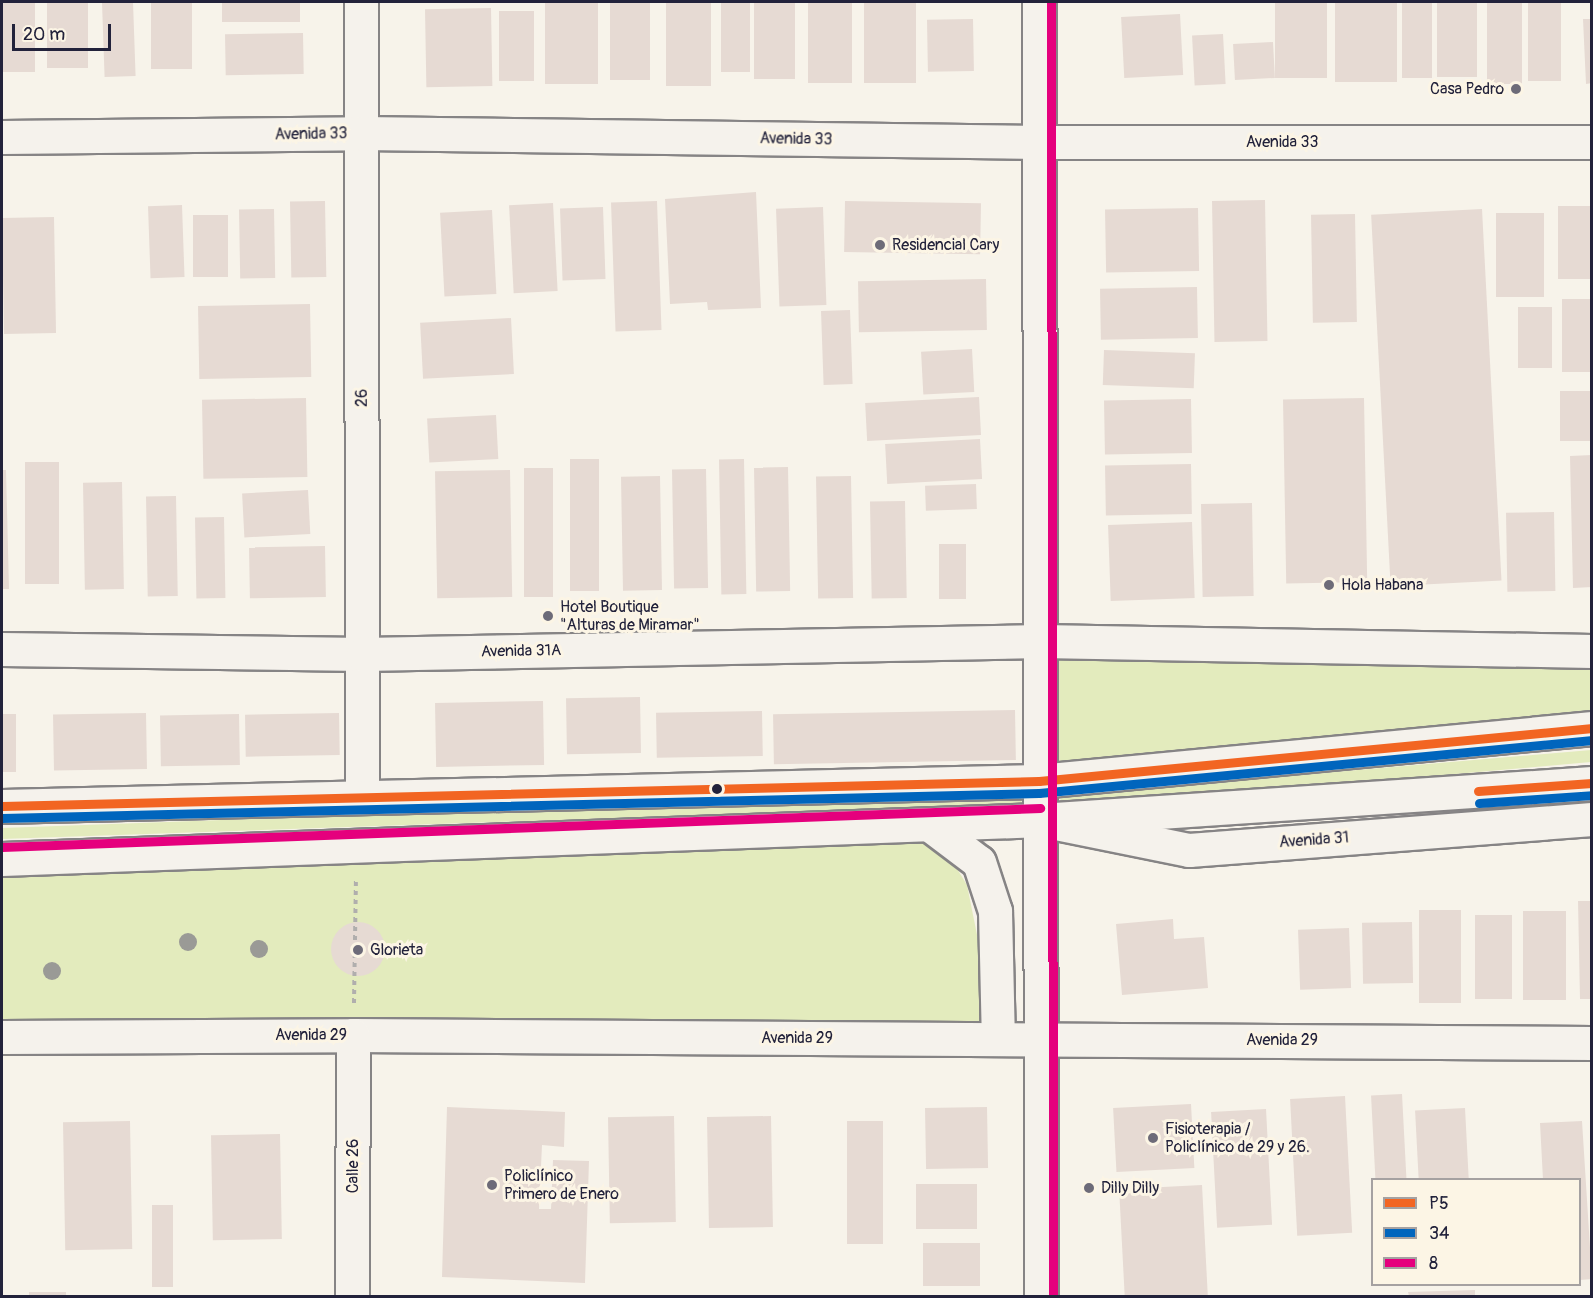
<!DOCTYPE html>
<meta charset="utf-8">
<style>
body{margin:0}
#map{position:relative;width:1593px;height:1298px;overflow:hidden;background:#f7f3ea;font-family:Pangolin,sans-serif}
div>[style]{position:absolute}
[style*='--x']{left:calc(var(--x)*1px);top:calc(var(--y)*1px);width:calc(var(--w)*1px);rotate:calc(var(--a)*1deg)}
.green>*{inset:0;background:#e3ebbd}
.building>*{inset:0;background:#e6dad3;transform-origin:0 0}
.round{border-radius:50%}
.path>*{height:4px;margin-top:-2px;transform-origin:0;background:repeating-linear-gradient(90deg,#b0aead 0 4.5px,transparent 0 9px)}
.roads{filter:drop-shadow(2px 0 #868485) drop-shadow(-2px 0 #868485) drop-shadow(0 2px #868485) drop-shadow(0 -2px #868485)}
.minor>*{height:33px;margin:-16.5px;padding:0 16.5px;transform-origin:16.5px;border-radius:16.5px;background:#f5f2ec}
.tertiary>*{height:33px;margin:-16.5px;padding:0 16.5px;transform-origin:16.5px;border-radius:16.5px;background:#f5f2ec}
.primary>*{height:33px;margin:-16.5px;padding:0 16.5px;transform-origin:16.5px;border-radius:16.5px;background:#f5f2ec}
.bus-1>*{height:9px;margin:-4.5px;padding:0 4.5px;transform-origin:4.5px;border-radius:4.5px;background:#f26522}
.bus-2>*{height:9px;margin:-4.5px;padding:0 4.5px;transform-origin:4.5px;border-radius:4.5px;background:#0065bd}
.bus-3>*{height:9px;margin:-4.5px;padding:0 4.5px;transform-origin:4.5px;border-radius:4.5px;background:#e5007d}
.trees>*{width:18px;height:18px;margin:-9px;border-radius:50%;background:#9a9a96}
.dots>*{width:16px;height:16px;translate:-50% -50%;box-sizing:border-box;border:3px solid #fcf5e5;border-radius:50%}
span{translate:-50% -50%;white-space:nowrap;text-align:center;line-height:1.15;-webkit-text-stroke:6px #fcf5e5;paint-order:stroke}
.poi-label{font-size:16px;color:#22223b}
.right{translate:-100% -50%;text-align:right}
.left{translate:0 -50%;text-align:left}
.street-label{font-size:16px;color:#22223b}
.frame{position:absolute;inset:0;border:3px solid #22223b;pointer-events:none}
.legend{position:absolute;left:1371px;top:1178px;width:210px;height:108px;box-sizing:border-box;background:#fcf5e5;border:2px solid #a5a1a1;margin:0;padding:8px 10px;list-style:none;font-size:18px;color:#22223b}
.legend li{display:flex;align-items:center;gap:12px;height:30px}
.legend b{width:30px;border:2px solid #a5a1a1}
.scale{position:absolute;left:12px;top:24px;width:99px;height:27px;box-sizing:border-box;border:3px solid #22223b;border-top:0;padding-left:8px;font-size:18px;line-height:21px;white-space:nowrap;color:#22223b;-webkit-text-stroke:4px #fcf5e5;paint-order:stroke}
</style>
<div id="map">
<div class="green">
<div style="clip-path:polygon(1041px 641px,1591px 651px,1591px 728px,1039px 781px)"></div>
<div style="clip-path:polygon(1591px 750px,1591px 762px,1355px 783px,1060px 801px,1061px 798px,1206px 783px)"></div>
<div style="clip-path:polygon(1021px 798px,1022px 804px,2px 839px,2px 828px,558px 808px)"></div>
<div style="clip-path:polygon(930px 825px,967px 885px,998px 1039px,2px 1037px,2px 859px)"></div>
</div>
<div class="building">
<div style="left:3px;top:2px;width:32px;height:70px"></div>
<div style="left:47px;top:2px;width:41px;height:66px"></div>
<div style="left:133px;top:2px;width:74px;height:31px;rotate:88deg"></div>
<div style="left:151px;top:2px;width:41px;height:67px"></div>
<div style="left:222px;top:2px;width:78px;height:20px"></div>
<div style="left:545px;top:2px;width:53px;height:82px"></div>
<div style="left:610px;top:2px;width:40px;height:78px"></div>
<div style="left:666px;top:2px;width:45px;height:84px"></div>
<div style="left:721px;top:2px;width:29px;height:70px"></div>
<div style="left:754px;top:2px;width:41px;height:77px"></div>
<div style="left:808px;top:2px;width:44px;height:81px"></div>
<div style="left:864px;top:2px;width:52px;height:81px"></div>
<div style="left:1275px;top:2px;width:52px;height:76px"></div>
<div style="left:1335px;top:2px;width:62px;height:80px"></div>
<div style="left:1402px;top:2px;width:30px;height:76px"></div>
<div style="left:1437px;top:2px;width:40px;height:75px"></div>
<div style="left:1487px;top:2px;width:35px;height:82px"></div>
<div style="left:1528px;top:2px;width:33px;height:79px"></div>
<div style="left:491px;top:8px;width:78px;height:66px;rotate:89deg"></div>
<div style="left:499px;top:11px;width:35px;height:70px"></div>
<div style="left:1180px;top:14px;width:61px;height:59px;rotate:87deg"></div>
<div style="left:973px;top:19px;width:52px;height:46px;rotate:89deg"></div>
<div style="clip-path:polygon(1583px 19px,1592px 19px,1592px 83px,1586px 84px)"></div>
<div style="left:303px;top:33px;width:41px;height:78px;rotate:89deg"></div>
<div style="left:1223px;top:34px;width:50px;height:31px;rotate:87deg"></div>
<div style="left:1273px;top:42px;width:36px;height:40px;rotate:87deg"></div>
<div style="clip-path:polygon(756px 192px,761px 308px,708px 310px,707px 302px,670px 304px,665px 199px)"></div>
<div style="left:1265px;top:200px;width:141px;height:53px;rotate:89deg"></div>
<div style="left:325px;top:201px;width:76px;height:35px;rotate:89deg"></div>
<div style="left:657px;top:201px;width:129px;height:46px;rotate:88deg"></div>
<div style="left:845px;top:201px;width:136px;height:51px;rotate:1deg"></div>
<div style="left:553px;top:203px;width:88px;height:44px;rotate:87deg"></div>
<div style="left:182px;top:205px;width:72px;height:34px;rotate:88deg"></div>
<div style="left:1592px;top:206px;width:73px;height:34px;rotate:90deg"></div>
<div style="left:603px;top:207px;width:72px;height:43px;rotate:88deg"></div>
<div style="left:823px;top:207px;width:98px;height:47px;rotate:88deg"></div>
<div style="left:1198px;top:208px;width:63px;height:93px;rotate:89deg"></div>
<div style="left:274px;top:209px;width:69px;height:35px;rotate:89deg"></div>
<div style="left:1482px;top:209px;width:372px;height:111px;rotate:87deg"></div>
<div style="left:492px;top:210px;width:84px;height:52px;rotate:87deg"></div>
<div style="left:1496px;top:213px;width:48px;height:84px"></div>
<div style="left:1355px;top:214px;width:108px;height:44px;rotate:89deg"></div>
<div style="left:193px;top:215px;width:35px;height:62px"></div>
<div style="left:54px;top:217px;width:116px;height:52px;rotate:89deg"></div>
<div style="left:986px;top:279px;width:51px;height:128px;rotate:89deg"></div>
<div style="left:1197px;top:287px;width:51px;height:97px;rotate:89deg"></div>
<div style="left:1592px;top:299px;width:73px;height:30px;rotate:90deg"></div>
<div style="left:310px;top:304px;width:73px;height:112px;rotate:89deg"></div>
<div style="left:1518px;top:307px;width:34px;height:61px"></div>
<div style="left:850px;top:310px;width:74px;height:29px;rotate:88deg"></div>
<div style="left:511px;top:318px;width:56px;height:91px;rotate:87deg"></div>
<div style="left:972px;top:349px;width:43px;height:51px;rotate:87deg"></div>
<div style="left:1104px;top:350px;width:91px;height:35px;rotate:2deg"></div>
<div style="left:1560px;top:391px;width:32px;height:50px"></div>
<div style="left:979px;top:397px;width:38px;height:114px;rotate:87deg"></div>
<div style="left:306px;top:398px;width:79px;height:104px;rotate:89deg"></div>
<div style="left:1364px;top:398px;width:184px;height:81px;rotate:89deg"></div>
<div style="left:1191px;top:399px;width:54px;height:87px;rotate:89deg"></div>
<div style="left:496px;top:415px;width:44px;height:69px;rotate:87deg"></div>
<div style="left:980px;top:439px;width:40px;height:95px;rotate:87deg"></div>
<div style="clip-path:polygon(1592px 455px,1592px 587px,1573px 588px,1570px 456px)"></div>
<div style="left:570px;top:459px;width:29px;height:132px"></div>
<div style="left:744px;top:459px;width:135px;height:25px;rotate:89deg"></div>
<div style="left:25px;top:462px;width:34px;height:122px"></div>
<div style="left:1191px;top:464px;width:50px;height:86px;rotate:89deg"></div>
<div style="left:788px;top:467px;width:124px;height:34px;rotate:89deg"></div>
<div style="left:524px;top:468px;width:29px;height:129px"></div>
<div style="left:706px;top:469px;width:119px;height:34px;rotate:89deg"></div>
<div style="clip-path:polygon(2px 470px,6px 470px,9px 589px,2px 589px)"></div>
<div style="left:510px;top:470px;width:127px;height:75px;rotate:89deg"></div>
<div style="left:660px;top:476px;width:114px;height:39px;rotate:89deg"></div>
<div style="left:851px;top:476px;width:122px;height:35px;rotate:89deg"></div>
<div style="left:122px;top:482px;width:107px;height:39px;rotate:89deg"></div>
<div style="left:976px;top:484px;width:25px;height:51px;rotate:88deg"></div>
<div style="left:308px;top:490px;width:44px;height:66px;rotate:87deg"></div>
<div style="left:176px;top:496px;width:100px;height:30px;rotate:89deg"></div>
<div style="left:905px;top:501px;width:97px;height:35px;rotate:89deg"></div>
<div style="left:1252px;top:503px;width:93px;height:51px;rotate:89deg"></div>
<div style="left:1554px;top:512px;width:79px;height:48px;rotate:89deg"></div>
<div style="left:224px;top:517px;width:81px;height:29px;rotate:89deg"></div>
<div style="left:1192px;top:522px;width:76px;height:84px;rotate:88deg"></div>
<div style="left:939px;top:544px;width:27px;height:55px"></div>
<div style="left:325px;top:546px;width:51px;height:76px;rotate:89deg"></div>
<div style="left:640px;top:697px;width:56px;height:74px;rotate:89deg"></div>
<div style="left:543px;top:701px;width:64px;height:108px;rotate:89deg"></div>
<div style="left:1015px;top:710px;width:50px;height:242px;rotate:89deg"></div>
<div style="left:762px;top:711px;width:45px;height:106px;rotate:89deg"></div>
<div style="left:146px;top:713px;width:56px;height:93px;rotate:89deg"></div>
<div style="left:339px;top:713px;width:42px;height:94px;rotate:89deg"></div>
<div style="left:2px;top:714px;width:14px;height:58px"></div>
<div style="left:239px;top:714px;width:51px;height:79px;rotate:89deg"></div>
<div style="clip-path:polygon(1578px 901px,1592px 901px,1592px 999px,1580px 999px)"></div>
<div style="left:1419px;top:910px;width:42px;height:93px"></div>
<div style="left:1523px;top:911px;width:43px;height:89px"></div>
<div style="left:1475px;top:915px;width:37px;height:84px"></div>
<div style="clip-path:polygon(1173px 919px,1174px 939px,1204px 937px,1208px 988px,1122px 995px,1116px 924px)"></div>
<div class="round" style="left:331px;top:922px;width:54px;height:54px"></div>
<div style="left:1412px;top:922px;width:61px;height:50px;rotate:89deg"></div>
<div style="left:1349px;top:928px;width:60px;height:51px;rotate:88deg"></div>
<div style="left:1402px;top:1094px;width:86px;height:31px;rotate:87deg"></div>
<div style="left:1345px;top:1096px;width:137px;height:55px;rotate:87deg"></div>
<div style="left:1191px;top:1104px;width:64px;height:78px;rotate:87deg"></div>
<div style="clip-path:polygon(447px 1107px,565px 1112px,564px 1147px,542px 1145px,539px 1209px,551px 1209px,553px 1160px,589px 1161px,585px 1283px,442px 1277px)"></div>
<div style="left:987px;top:1107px;width:61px;height:62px;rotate:89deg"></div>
<div style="left:1465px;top:1108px;width:72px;height:50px;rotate:87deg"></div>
<div style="left:1266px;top:1109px;width:116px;height:55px;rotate:87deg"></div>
<div style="left:674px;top:1116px;width:106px;height:66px;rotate:89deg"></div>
<div style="left:771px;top:1116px;width:111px;height:64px;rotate:89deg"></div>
<div style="left:130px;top:1121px;width:128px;height:67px;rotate:89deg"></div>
<div style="left:847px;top:1121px;width:36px;height:123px"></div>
<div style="clip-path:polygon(1582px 1121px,1592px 1279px,1580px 1280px,1580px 1180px,1543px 1180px,1540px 1123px)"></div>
<div style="left:280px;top:1134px;width:105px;height:69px;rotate:89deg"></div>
<div style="left:916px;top:1184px;width:61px;height:45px"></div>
<div style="left:1202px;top:1185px;width:111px;height:83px;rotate:87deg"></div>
<div style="left:152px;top:1205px;width:21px;height:82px"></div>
<div style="left:923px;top:1243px;width:57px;height:43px"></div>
<div style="clip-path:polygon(1475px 1290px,1475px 1296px,1409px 1296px,1408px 1292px)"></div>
<div style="left:29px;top:1292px;width:37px;height:4px"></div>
</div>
<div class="path">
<div style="--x:354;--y:1003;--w:124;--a:-89.1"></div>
</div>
<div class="roads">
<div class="minor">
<div style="--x:361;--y:2;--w:793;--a:89.93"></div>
<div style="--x:2;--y:137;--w:360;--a:-0.6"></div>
<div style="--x:362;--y:133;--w:677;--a:0.76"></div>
<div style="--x:1039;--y:142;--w:553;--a:0"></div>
<div style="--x:2;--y:649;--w:361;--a:0.8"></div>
<div style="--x:363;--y:654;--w:678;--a:-1.1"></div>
<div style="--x:1041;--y:641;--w:551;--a:1.04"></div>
<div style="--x:1056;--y:823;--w:136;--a:11.5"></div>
<div style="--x:1189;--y:850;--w:404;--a:-4.4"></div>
<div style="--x:930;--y:825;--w:61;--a:37.1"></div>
<div style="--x:979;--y:862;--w:52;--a:71.9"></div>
<div style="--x:995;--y:911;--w:128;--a:88.7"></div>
<div style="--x:2;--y:1037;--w:351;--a:-0.3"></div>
<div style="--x:353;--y:1035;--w:1239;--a:0.37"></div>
<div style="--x:352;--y:1296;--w:261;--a:-89.8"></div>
</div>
<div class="tertiary">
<div style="--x:1039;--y:2;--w:1294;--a:89.91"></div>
</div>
<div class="primary">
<div style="--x:2;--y:806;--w:1037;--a:-1.38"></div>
<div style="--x:1039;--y:781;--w:556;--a:-5.47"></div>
<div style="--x:2;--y:859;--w:1039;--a:-2.15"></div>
<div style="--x:1040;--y:820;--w:553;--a:-3.83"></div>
</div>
</div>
<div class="bus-1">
<div style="--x:1478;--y:791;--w:114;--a:-4"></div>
<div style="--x:2;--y:806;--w:1037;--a:-1.38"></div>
<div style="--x:1039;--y:781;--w:556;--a:-5.47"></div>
</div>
<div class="bus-2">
<div style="--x:1479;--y:803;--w:113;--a:-4"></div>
<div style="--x:2;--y:818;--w:1037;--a:-1.38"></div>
<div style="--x:1039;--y:793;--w:556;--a:-5.47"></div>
</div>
<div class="bus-3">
<div style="--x:1051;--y:2;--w:1294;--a:89.91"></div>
<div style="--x:2;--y:847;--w:1039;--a:-2.15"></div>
</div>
<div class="trees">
<div style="left:188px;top:942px"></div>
<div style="left:259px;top:949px"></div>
<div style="left:52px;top:971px"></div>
</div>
<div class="dots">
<div style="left:1516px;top:89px;background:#6d6b78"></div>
<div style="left:880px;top:245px;background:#6d6b78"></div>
<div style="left:1329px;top:585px;background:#6d6b78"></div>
<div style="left:548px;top:616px;background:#6d6b78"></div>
<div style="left:717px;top:789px;background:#22223b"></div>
<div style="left:358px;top:950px;background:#6d6b78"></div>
<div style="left:1153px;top:1138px;background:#6d6b78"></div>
<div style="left:492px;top:1185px;background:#6d6b78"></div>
<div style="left:1089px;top:1188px;background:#6d6b78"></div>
</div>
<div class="poi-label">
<span class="right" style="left:1504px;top:89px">Casa Pedro</span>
<span class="left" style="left:892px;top:245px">Residencial Cary</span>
<span class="left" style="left:1341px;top:585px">Hola Habana</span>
<span class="left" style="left:560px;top:616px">Hotel Boutique<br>"Alturas de Miramar"</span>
<span class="left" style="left:370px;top:950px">Glorieta</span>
<span class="left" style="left:1165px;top:1138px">Fisioterapia /<br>Policlínico de 29 y 26.</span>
<span class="left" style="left:504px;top:1185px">Policlínico<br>Primero de Enero</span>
<span class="left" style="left:1101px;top:1188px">Dilly Dilly</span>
</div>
<div class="street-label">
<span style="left:311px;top:134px;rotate:-1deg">Avenida 33</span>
<span style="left:796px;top:139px;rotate:1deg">Avenida 33</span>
<span style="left:1282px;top:142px">Avenida 33</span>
<span style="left:362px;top:398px;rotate:-90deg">26</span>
<span style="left:521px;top:651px;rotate:-1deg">Avenida 31A</span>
<span style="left:1314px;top:840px;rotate:-4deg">Avenida 31</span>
<span style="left:311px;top:1035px">Avenida 29</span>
<span style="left:797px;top:1038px">Avenida 29</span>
<span style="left:1282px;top:1040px">Avenida 29</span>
<span style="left:353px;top:1166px;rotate:-90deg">Calle 26</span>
</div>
<div class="frame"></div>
<ul class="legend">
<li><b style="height:8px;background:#f26522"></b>P5</li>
<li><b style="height:8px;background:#0065bd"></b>34</li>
<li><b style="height:8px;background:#e5007d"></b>8</li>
</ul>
<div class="scale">20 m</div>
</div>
